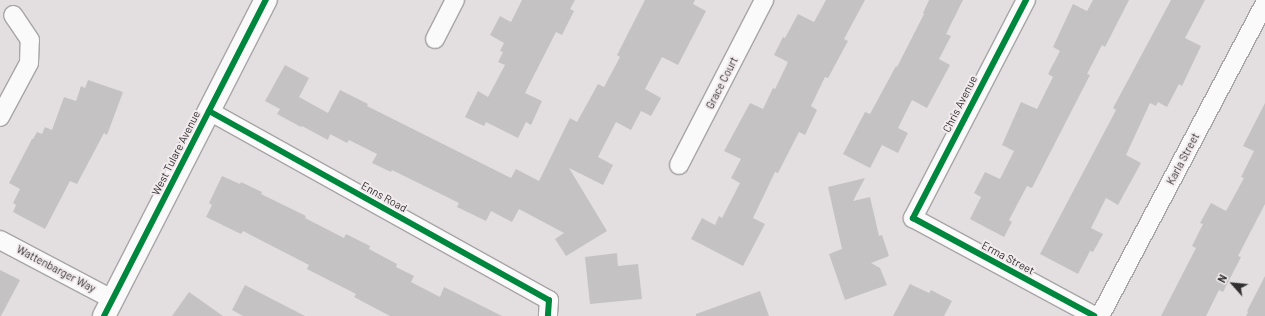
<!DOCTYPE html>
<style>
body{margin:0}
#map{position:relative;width:1265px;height:316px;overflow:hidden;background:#e3dfe1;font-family:Barlow,sans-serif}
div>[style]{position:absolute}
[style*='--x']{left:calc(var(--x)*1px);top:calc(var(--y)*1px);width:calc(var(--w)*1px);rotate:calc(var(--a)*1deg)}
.building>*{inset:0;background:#c5c2c4}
.roads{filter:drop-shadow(1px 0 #a8a5a7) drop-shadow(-1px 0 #a8a5a7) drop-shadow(0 1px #a8a5a7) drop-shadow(0 -1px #a8a5a7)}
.street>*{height:18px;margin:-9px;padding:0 9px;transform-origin:9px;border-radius:9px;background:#fbfafa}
.secondary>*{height:22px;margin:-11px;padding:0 11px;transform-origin:11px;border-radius:11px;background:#fbfafa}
.cycleway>*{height:6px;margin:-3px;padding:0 3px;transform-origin:3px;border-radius:3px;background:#00873e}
span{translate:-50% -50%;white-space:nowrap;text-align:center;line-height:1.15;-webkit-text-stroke:4px #f2ebed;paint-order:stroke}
.street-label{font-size:11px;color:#312f30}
.north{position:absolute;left:1213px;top:264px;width:40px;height:40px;-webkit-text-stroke:3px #f2ebed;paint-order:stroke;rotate:297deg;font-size:11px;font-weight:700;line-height:16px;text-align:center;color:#312f30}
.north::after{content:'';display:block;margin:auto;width:14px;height:18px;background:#312f30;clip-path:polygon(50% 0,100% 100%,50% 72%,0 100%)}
</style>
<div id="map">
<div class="building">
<div style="clip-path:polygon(522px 0,575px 0,570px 9px,574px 11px,562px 35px,556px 32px,525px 93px,542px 101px,531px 125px,526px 122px,518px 138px,486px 122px,484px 126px,465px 117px,478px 91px,488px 97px,505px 65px,498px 62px,503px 52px,500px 51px,504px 43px,490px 35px,500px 16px,511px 22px)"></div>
<div style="clip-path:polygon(645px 0,695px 0,693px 4px,706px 11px,678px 65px,662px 57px,645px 89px,661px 98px,651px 116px,641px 111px,631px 130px,616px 122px,598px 157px,613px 165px,603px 185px,569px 168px,607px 231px,566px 256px,555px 239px,564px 233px,519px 209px,512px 222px,491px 211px,486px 221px,457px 207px,459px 203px,392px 170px,391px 172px,372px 163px,377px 154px,349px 140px,347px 143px,330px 134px,328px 140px,302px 126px,301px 127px,277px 114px,280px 109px,265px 101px,285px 65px,309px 78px,299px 97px,328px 113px,340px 90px,368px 104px,367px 106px,511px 178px,516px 169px,539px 181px,570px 118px,577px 122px,598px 84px,604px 87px,620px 57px,617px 55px)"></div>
<div style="clip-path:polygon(826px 0,865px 0,844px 39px,848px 41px,828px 78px,825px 77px,811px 106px,817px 110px,805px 135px,799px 132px,778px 173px,775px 172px,753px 218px,765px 224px,743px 266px,691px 239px,702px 218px,715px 225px,719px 216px,722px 218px,740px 183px,731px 178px,741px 159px,724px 151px,750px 103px,763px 109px,773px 88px,775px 89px,788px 62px,774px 55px,783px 37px,785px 38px,798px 14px,814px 22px)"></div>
<div style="clip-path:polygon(929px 0,963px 0,946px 34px,951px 36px,939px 59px,950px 65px,927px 108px,912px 100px,898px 128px,908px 133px,898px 153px,882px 145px,870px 168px,843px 154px,865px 112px,870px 114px,896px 66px,897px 67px,924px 14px,923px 13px)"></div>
<div style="clip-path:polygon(1093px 0,1129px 0,1105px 47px,1102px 45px,1087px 74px,1090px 75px,1032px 188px,1027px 186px,1009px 220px,1012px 222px,1004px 237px,970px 219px,981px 197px,974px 193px,985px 172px,1000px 179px,1014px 151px,1002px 145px,1021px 102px,1037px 109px,1053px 77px,1048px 74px,1060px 51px,1053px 47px,1073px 4px,1087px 11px)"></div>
<div style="clip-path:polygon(1171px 0,1205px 0,1185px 38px,1201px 46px,1182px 86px,1179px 84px,1167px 107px,1158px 102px,1156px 106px,1150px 103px,1126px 155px,1141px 163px,1118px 205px,1106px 198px,1091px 228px,1103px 234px,1093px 252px,1090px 251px,1078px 274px,1040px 254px,1116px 110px,1113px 108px)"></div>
<div style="clip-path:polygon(88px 80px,123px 92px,107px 135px,104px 133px,77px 184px,70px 181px,45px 229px,13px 212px,16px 205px,13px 203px,20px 189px,9px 183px,32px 139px,33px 139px,37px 132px,42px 134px,45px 127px,52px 130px,64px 97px,76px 101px,81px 86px,85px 88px)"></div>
<div style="clip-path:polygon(1265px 103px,1265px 204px,1238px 256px,1241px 257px,1223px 292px,1219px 290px,1206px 316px,1161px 316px,1196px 248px,1192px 246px,1203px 224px,1200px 223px,1211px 203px,1226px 211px,1244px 178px,1241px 177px,1254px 151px,1243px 146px)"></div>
<div style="clip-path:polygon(222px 176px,240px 184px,241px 182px,262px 192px,261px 194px,306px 216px,305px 218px,344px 238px,346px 234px,370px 246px,369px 249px,397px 264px,396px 267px,414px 276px,411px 282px,440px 297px,444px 287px,502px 316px,390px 316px,354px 297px,356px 294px,307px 269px,309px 265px,243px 231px,241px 234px,206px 217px,212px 205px,209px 203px)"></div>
<div style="clip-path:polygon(865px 178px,853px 201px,870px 197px,879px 236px,882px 235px,889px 256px,871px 263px,880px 268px,887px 285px,845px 300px,829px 254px,842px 249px,828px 187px)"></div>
<div style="clip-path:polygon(617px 253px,618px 266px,638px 264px,642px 299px,590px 304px,585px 257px)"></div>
<div style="clip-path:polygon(0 270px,20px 280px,1px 316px,0 316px)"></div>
<div style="clip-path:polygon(1265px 276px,1265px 316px,1246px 316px,1248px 312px,1247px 311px)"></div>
<div style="clip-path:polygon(910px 284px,929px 293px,931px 290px,952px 301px,944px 316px,893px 316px)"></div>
<div style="clip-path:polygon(245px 285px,305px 316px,243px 316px,232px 310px)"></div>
<div style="clip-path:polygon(760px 291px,769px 316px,696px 316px,696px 314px)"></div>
<div style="clip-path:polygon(189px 292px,223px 316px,172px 316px)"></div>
</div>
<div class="roads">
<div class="street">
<div style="--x:1026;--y:0;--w:246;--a:117.4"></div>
<div style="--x:913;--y:218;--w:206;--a:28.4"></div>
<div style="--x:435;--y:39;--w:44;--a:-62.9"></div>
<div style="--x:209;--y:111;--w:389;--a:29.1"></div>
<div style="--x:549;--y:300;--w:16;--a:94"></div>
<div style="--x:0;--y:117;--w:61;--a:-61.8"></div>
<div style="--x:29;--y:63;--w:23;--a:-88"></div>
<div style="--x:30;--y:40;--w:30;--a:-124"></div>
<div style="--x:679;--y:165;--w:186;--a:-62.7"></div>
<div style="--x:0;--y:240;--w:127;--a:27.8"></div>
<div style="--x:1100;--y:316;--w:354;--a:-62.2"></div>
</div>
<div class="secondary">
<div style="--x:104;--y:316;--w:355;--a:-62.9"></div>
</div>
</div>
<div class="cycleway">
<div style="--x:1026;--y:0;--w:246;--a:117.4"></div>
<div style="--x:913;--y:218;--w:206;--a:28.4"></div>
<div style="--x:209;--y:111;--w:389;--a:29.1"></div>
<div style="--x:549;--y:300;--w:16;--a:94"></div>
<div style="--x:104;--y:316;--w:355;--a:-62.9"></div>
</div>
<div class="street-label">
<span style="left:722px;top:83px;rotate:-63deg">Grace Court</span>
<span style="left:960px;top:104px;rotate:-63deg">Chris Avenue</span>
<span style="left:176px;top:153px;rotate:-63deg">West Tulare Avenue</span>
<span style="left:1183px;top:159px;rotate:-62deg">Karla Street</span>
<span style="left:384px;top:197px;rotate:29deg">Enns Road</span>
<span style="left:1008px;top:258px;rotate:28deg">Erma Street</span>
<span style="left:56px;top:269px;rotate:28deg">Wattenbarger Way</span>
</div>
<div class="north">N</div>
</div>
